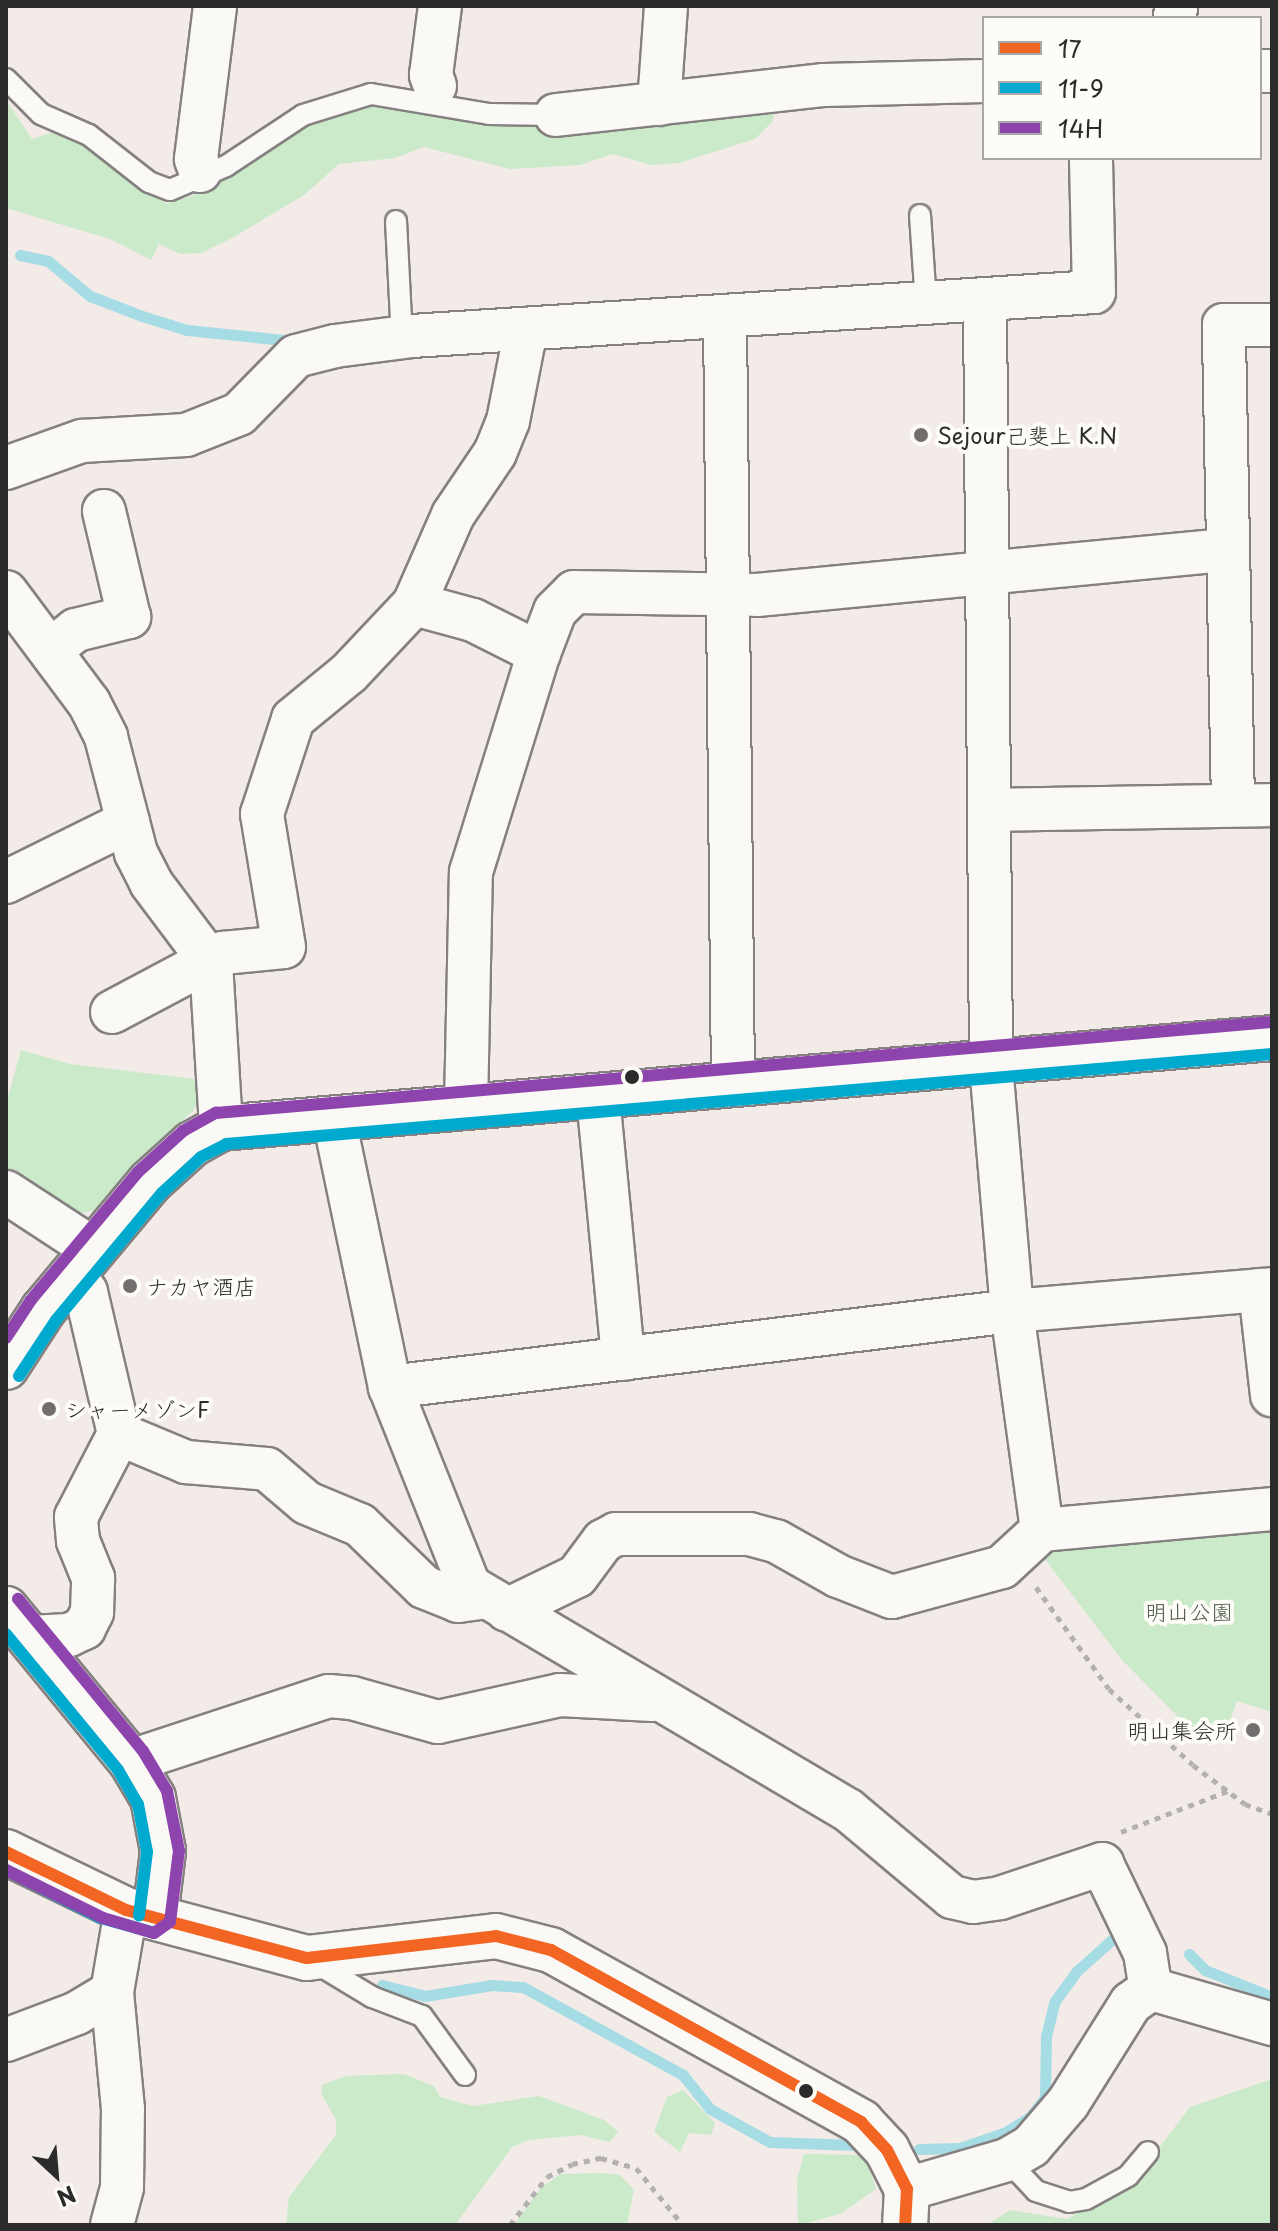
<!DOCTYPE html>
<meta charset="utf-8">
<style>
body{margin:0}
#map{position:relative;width:1278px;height:2231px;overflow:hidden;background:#f2ebe8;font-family:"Playpen Sans","Klee One",sans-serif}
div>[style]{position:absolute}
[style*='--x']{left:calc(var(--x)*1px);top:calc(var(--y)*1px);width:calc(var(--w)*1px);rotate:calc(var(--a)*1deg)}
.green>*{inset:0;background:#cbeaca}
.stream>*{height:11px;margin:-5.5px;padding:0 5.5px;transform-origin:5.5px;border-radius:5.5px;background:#a6dce4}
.path>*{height:5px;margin-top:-2.5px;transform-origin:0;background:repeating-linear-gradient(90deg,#b3b1b0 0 6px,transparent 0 12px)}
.roads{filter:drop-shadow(2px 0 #858180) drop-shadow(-2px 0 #858180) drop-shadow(0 2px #858180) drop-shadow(0 -2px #858180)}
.service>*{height:20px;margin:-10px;padding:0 10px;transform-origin:10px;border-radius:10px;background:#faf9f6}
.minor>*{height:42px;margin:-21px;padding:0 21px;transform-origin:21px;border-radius:21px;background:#faf9f6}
.tertiary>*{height:44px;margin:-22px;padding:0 22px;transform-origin:22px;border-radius:22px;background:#faf9f6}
.secondary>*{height:44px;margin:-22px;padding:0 22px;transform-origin:22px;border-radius:22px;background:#faf9f6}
.bus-1>*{height:12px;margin:-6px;padding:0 6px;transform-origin:6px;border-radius:6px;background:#f26522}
.bus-2>*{height:12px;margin:-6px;padding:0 6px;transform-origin:6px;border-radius:6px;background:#00a9ce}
.bus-3>*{height:12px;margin:-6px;padding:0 6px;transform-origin:6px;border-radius:6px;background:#8e44ad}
.dots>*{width:22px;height:22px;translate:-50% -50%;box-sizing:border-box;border:4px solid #fdfcf7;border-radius:50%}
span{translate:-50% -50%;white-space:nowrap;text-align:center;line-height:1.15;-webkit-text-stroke:8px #fdfcf7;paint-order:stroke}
.poi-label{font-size:22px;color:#2b2b2b}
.left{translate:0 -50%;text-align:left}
.right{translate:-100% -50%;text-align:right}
.park-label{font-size:22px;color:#4b5b4c}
.frame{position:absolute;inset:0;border:8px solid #2b2b2b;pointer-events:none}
.legend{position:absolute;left:982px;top:16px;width:280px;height:144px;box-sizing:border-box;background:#fdfcf7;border:2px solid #a9a8a5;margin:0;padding:10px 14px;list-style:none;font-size:24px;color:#2b2b2b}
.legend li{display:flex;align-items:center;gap:16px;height:40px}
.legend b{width:40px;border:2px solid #a9a8a5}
.north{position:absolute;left:16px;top:2135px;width:80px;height:80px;-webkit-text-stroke:6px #fdfcf7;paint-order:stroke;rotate:154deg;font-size:22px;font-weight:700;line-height:32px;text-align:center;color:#2b2b2b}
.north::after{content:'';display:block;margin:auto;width:28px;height:36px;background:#2b2b2b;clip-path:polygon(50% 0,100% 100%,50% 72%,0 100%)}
</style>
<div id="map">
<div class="green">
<div style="clip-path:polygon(6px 100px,32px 139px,56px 131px,66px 133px,166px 204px,201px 193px,316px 119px,373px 103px,509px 126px,775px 107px,773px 121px,755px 139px,679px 163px,651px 165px,613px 154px,580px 165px,510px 169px,424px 147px,395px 158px,339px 164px,304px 195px,232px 238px,201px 253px,180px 254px,159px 244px,151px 260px,110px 239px,6px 208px)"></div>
<div style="clip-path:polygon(21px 1050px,70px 1064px,203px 1080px,203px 1090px,193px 1111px,152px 1147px,99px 1209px,67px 1217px,6px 1179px,6px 1104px)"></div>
<div style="clip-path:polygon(1261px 1520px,1272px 1532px,1272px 1712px,1237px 1701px,1227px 1729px,1197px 1736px,1122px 1660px,1044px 1558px,1070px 1541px)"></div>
<div style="clip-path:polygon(404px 2074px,434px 2086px,440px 2097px,461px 2103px,473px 2106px,539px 2096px,604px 2120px,618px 2131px,610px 2142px,580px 2135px,529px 2140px,512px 2147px,455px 2225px,286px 2225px,289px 2197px,336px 2135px,336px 2120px,321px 2093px,322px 2085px,346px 2076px)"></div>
<div style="clip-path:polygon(1272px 2079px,1272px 2225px,987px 2225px,1010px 2210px,1067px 2219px,1134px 2181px,1190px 2107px)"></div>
<div style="clip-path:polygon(683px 2090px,715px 2123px,711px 2135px,689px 2133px,680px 2152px,654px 2132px,667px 2097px)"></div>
<div style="clip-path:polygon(804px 2154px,865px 2155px,876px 2189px,840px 2214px,798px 2225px,797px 2180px)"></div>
<div style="clip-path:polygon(603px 2173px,620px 2175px,634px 2190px,627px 2225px,514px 2225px,540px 2189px,560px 2174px)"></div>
</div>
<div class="stream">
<div style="--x:20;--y:255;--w:29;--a:12"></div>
<div style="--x:48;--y:261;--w:55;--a:39.8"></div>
<div style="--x:90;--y:296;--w:56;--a:21"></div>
<div style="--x:142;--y:316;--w:47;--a:17.3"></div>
<div style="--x:187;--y:330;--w:97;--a:5.9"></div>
<div style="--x:1189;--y:1954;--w:23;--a:45"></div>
<div style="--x:1205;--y:1970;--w:72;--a:21.9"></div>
<div style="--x:382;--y:1985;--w:44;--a:14.3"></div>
<div style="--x:425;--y:1996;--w:68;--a:-9.3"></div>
<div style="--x:492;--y:1985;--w:31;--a:4"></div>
<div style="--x:523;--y:1987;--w:183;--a:28.8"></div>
<div style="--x:683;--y:2075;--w:43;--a:51.5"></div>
<div style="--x:710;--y:2109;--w:68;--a:28.8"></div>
<div style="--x:770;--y:2142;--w:86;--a:2"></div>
<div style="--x:919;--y:2149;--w:41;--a:-1.4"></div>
<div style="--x:960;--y:2148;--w:49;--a:-19.2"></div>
<div style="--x:1006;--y:2132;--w:28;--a:-32"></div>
<div style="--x:1030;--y:2117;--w:24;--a:-52"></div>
<div style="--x:1045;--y:2098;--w:62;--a:-89.1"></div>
<div style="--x:1046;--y:2036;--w:36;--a:-76"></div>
<div style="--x:1055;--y:2001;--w:37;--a:-54"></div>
<div style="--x:1077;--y:1971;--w:52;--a:-41.9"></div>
</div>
<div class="path">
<div style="--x:1036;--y:1587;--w:125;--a:54.4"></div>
<div style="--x:1109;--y:1689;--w:113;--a:42.1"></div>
<div style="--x:1193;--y:1765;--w:65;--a:36.9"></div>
<div style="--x:1245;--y:1804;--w:29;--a:20"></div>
<div style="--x:1121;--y:1832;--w:115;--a:-21"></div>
<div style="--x:510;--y:2225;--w:61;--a:-52.4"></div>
<div style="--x:547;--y:2177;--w:28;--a:-27"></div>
<div style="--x:572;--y:2164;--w:30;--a:-12"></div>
<div style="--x:601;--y:2158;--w:36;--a:16"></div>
<div style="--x:636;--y:2168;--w:74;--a:50.5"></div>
</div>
<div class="roads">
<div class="service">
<div style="--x:6;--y:79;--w:49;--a:45"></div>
<div style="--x:41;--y:114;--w:52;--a:23.6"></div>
<div style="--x:89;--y:135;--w:76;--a:38.1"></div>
<div style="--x:149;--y:182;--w:22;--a:21"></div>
<div style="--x:170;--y:190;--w:61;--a:-23.2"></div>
<div style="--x:226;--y:166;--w:92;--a:-33.5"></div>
<div style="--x:303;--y:115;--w:71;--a:-17.2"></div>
<div style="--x:371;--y:94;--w:120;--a:9.6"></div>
<div style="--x:489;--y:114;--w:67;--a:0.9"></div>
<div style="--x:920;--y:215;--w:88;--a:86.1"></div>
<div style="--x:396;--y:221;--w:117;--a:87.1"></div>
<div style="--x:314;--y:1962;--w:68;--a:31.1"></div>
<div style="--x:372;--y:1997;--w:53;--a:20.8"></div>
<div style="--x:422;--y:2016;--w:73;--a:53.9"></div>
<div style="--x:1007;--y:2160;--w:42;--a:46.9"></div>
<div style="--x:1036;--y:2191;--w:35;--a:18"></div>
<div style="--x:1069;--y:2202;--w:17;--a:-10"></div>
<div style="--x:1086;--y:2199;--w:48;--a:-28.7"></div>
<div style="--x:1128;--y:2176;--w:31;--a:-50"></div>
</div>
<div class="minor">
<div style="--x:1175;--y:18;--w:12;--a:-85"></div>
<div style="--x:1260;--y:71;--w:12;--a:0"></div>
<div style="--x:435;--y:86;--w:12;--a:-110"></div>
<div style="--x:431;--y:75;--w:70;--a:-82.6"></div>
<div style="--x:659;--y:104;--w:98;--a:-85.9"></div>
<div style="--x:556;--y:115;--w:270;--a:-6.4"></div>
<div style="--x:824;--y:85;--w:160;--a:-1.4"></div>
<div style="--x:200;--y:171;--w:13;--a:-108"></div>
<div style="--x:196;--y:159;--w:154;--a:-82.9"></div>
<div style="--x:985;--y:299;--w:766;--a:89.55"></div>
<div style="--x:991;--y:1065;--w:247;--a:85.1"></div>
<div style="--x:1012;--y:1311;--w:221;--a:82.2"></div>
<div style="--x:725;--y:317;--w:768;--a:89.4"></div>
<div style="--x:6;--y:468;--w:81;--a:-19.6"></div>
<div style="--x:82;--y:441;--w:104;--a:-3.3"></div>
<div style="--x:186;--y:435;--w:57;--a:-21.6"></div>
<div style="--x:239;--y:414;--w:81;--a:-45.5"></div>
<div style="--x:296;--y:356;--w:40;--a:-14.4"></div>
<div style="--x:335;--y:346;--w:78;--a:-7.4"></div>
<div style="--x:412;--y:336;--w:683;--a:-3.69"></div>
<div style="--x:1094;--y:292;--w:134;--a:-91.3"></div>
<div style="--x:6;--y:592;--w:139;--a:53.2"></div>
<div style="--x:89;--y:703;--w:38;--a:63"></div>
<div style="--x:106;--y:737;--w:120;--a:75.5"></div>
<div style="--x:136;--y:853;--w:34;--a:63"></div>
<div style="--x:151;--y:883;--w:100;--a:53.1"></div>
<div style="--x:211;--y:963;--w:165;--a:86.5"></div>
<div style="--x:414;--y:604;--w:61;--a:15.2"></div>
<div style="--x:473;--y:620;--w:74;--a:26.6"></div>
<div style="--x:51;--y:650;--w:32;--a:-39"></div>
<div style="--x:76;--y:630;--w:55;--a:-13.8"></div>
<div style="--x:129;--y:617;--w:109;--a:-103.3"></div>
<div style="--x:1233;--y:805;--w:480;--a:-91.1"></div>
<div style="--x:1224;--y:325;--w:48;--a:0"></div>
<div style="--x:992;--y:810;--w:280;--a:-1"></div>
<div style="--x:6;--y:882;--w:136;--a:-26.2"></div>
<div style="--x:112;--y:1012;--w:126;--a:-28"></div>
<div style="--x:223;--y:953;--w:61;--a:-5.6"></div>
<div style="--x:284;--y:947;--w:135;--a:-99.4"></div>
<div style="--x:262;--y:814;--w:100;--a:-71.9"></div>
<div style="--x:293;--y:719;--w:72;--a:-39.4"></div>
<div style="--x:349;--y:673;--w:95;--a:-46.7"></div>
<div style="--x:414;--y:604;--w:97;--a:-66.3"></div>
<div style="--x:453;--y:515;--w:75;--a:-55.9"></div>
<div style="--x:495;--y:453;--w:35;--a:-68"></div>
<div style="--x:508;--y:421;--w:94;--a:-78.9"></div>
<div style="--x:598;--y:1097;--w:263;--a:84.5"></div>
<div style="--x:466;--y:1107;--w:235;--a:-88.8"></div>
<div style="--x:471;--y:872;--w:229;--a:-72.8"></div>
<div style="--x:539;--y:653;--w:45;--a:-69.1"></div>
<div style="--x:555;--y:611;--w:27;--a:-45"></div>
<div style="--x:574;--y:592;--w:183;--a:0.9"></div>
<div style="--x:757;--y:595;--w:471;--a:-5.5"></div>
<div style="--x:334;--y:1119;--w:274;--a:78.2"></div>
<div style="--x:390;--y:1387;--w:214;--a:68.3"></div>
<div style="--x:469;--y:1586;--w:440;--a:30.6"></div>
<div style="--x:848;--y:1810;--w:136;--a:39.9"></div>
<div style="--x:952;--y:1897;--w:22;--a:13"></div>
<div style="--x:973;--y:1902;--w:27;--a:-8"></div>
<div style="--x:1000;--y:1898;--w:108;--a:-18.4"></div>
<div style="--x:1102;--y:1864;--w:99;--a:64.2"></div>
<div style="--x:1145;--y:1953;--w:36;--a:81"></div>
<div style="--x:6;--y:1192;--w:104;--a:33.2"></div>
<div style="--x:1260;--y:1290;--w:106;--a:83.5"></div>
<div style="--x:390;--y:1387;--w:627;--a:-6.97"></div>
<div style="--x:1012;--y:1311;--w:261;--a:-4.8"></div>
<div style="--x:119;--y:1434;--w:73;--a:22.7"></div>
<div style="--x:186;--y:1462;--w:81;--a:4.9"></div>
<div style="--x:267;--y:1469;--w:52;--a:40.4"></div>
<div style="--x:307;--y:1503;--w:57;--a:22.5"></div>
<div style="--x:360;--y:1525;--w:89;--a:44.1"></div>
<div style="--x:424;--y:1587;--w:37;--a:22"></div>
<div style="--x:458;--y:1601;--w:28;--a:-8"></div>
<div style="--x:507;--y:1610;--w:78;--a:-25.9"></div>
<div style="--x:577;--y:1576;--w:44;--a:-53.4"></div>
<div style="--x:603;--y:1541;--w:15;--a:-28"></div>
<div style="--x:616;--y:1534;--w:133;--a:0"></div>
<div style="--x:749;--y:1534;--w:28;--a:15"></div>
<div style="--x:776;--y:1541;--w:71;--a:29.4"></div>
<div style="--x:838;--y:1576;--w:58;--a:21.3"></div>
<div style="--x:892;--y:1597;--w:114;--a:-15.3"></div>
<div style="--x:1002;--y:1567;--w:54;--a:-42.8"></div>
<div style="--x:1042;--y:1530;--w:231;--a:-5.2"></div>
<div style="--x:29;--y:1637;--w:40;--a:-2.9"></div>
<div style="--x:69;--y:1635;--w:17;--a:-25"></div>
<div style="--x:84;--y:1628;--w:18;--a:-63"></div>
<div style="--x:92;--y:1612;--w:34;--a:-88"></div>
<div style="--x:93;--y:1578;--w:40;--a:-112"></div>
<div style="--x:78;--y:1541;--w:24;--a:-95"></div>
<div style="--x:76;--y:1517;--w:93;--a:-62.6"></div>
<div style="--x:119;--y:1434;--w:146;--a:-103.1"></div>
<div style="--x:86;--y:1292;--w:22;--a:-129"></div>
<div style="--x:131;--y:1761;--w:208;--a:-18.2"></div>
<div style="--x:329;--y:1696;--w:23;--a:5"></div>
<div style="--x:352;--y:1698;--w:89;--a:15.6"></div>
<div style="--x:438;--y:1722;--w:125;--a:-12.5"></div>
<div style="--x:560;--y:1695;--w:92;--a:3.1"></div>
<div style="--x:6;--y:2040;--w:76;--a:-20.8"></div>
<div style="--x:77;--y:2013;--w:41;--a:-31"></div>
<div style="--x:907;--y:2189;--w:104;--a:-16.2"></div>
<div style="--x:1007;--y:2160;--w:28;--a:-30"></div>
<div style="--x:1031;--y:2146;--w:57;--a:-49.3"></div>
<div style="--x:1068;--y:2103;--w:118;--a:-57.8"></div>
<div style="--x:1131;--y:2003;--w:24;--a:-35"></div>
<div style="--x:1151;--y:1989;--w:126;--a:16.1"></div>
<div style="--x:112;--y:2225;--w:39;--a:-75"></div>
<div style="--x:122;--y:2187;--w:78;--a:-89.3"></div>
<div style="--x:123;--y:2109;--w:118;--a:-95.4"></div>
<div style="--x:112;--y:1992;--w:83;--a:-80.3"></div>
</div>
<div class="tertiary">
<div style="--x:6;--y:1367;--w:68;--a:-57"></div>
<div style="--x:43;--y:1310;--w:167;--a:-50.1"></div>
<div style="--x:150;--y:1182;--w:57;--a:-42.1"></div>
<div style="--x:192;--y:1144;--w:33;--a:-29"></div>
<div style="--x:221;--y:1128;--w:1055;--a:-4.89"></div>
<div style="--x:6;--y:1609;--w:197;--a:50.6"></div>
<div style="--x:131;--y:1761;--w:43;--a:59.3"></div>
<div style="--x:153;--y:1798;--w:54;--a:79.3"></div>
<div style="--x:163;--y:1851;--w:66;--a:96.9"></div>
</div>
<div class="secondary">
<div style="--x:6;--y:1852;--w:133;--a:25.8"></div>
<div style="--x:126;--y:1910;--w:187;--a:14.9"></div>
<div style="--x:307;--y:1958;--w:190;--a:-6.6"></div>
<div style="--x:496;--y:1936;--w:57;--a:14.3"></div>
<div style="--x:551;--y:1950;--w:355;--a:29"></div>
<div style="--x:861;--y:2122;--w:38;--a:47"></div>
<div style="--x:887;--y:2150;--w:44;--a:62.9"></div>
<div style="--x:907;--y:2189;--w:36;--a:93"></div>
</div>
</div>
<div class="bus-1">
<div style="--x:6;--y:1852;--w:133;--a:25.8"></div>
<div style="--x:126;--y:1910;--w:187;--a:14.9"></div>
<div style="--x:307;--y:1958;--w:190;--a:-6.6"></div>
<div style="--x:496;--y:1936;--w:57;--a:14.3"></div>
<div style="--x:551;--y:1950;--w:355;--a:29"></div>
<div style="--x:861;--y:2122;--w:38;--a:47"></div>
<div style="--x:887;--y:2150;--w:44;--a:62.9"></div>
<div style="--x:907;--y:2189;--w:36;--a:93"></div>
</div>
<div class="bus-2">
<div style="--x:19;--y:1376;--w:67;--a:-56.5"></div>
<div style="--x:56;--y:1320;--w:165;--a:-50.2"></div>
<div style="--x:162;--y:1193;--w:53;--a:-42.7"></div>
<div style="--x:201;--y:1157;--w:28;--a:-27"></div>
<div style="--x:226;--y:1144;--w:1050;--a:-4.92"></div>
<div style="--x:6;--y:1634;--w:176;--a:50.5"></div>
<div style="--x:118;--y:1770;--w:39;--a:60"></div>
<div style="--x:138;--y:1804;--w:49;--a:79.4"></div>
<div style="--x:147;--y:1852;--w:64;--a:97.2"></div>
<div style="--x:6;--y:1870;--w:106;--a:26.8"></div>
<div style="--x:101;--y:1918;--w:52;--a:15.6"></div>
</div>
<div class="bus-3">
<div style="--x:6;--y:1338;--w:45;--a:-56.7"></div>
<div style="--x:31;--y:1300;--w:167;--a:-50.1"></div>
<div style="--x:138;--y:1172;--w:61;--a:-42.3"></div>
<div style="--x:183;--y:1131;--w:38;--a:-29"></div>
<div style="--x:216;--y:1113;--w:1059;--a:-4.93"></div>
<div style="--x:6;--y:1870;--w:108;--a:26.3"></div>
<div style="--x:103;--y:1918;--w:53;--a:16.4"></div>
<div style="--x:154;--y:1933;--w:19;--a:-35"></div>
<div style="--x:170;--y:1922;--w:72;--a:-82.8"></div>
<div style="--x:179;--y:1851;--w:61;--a:-101.3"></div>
<div style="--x:167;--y:1791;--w:47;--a:-121"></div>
<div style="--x:143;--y:1751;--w:197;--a:-129.4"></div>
</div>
<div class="dots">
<div style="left:921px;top:435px;background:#716e6d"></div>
<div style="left:632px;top:1077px;background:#2b2b2b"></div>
<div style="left:130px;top:1286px;background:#716e6d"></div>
<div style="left:49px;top:1409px;background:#716e6d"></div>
<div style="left:1253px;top:1730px;background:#716e6d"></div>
<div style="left:806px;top:2091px;background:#2b2b2b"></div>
</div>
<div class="poi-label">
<span class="left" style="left:937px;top:435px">Sejour己斐上 K.N</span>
<span class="left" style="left:146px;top:1286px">ナカヤ酒店</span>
<span class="left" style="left:65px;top:1409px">シャーメゾンF</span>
<span class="right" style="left:1237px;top:1730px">明山集会所</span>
</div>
<div class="park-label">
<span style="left:1189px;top:1611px">明山公園</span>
</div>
<div class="frame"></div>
<ul class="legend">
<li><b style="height:10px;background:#f26522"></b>17</li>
<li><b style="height:10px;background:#00a9ce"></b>11-9</li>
<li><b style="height:10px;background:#8e44ad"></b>14H</li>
</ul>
<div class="north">N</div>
</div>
